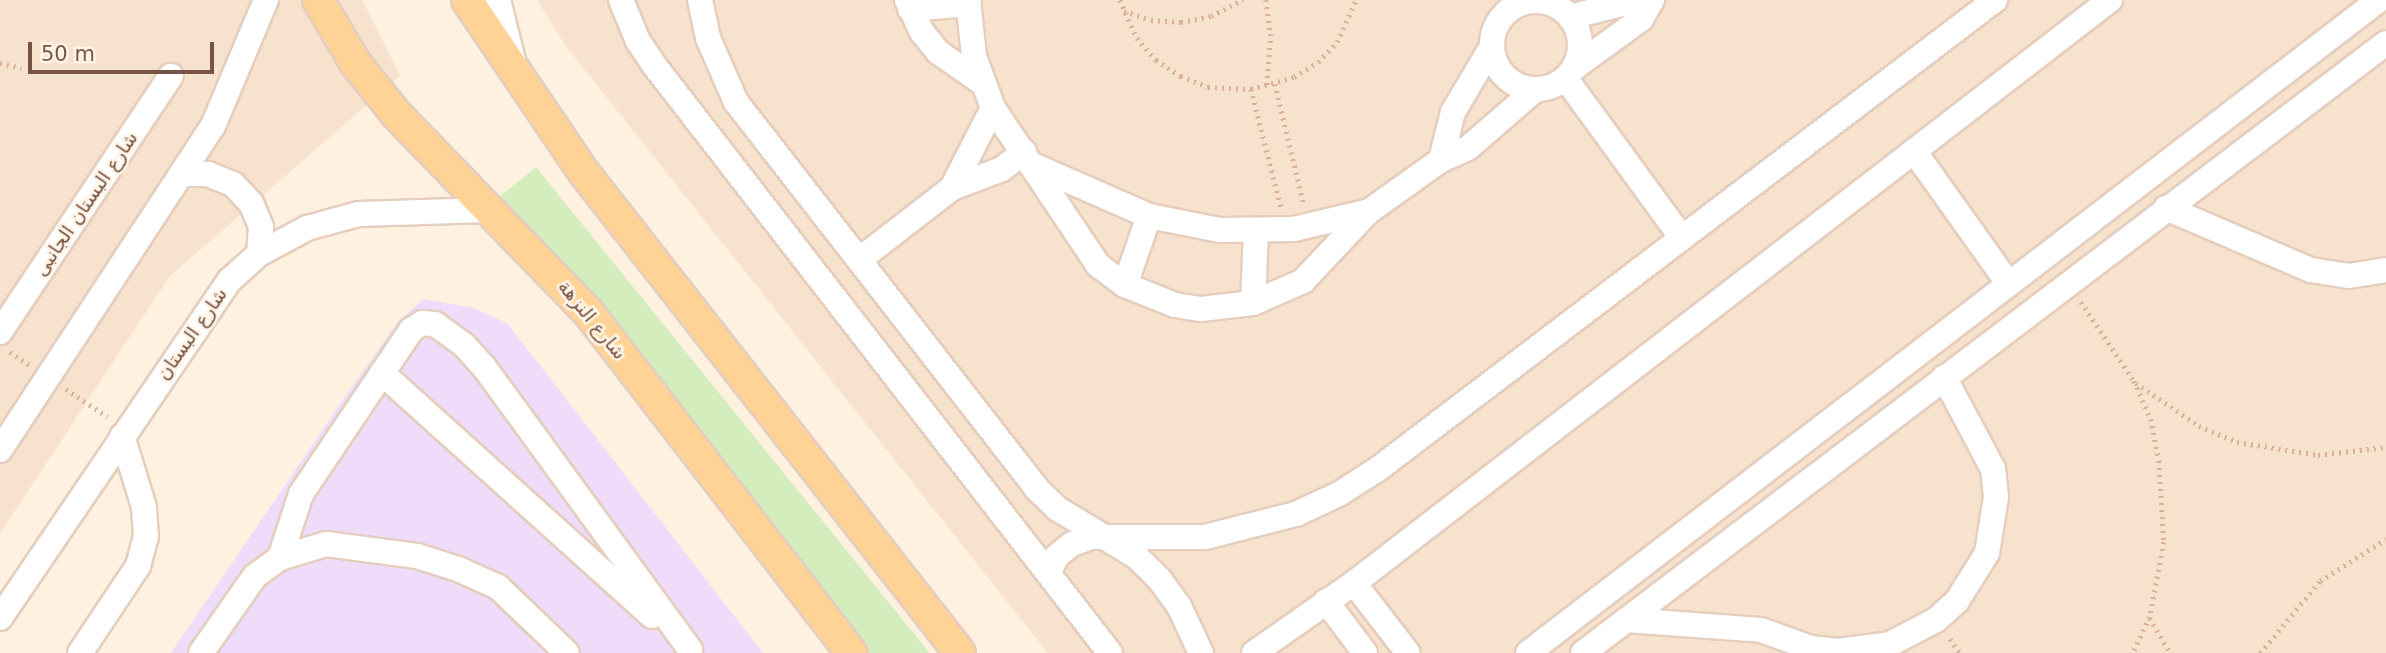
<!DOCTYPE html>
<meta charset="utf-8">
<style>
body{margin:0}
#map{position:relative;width:2386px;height:653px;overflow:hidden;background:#fef1df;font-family:"DejaVu Sans","Noto Sans Arabic",sans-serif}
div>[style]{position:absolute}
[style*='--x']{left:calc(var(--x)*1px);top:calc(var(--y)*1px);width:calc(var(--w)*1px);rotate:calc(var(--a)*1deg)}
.residential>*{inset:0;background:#f7e2cd}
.education>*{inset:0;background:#eedcfa}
.green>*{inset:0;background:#d3edbd;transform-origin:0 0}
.path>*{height:4.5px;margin-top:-2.25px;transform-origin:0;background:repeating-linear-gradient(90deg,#dbaf98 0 2px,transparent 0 7px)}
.roads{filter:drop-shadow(2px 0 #e5cebe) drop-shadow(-2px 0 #e5cebe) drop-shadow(0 2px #e5cebe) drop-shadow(0 -2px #e5cebe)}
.minor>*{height:24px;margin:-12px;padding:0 12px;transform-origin:12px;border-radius:12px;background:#fff}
.minor>.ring{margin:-12px;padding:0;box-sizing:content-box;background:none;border:24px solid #fff;border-radius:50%}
.major>*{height:30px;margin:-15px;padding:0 15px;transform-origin:15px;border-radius:15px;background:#ffd396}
span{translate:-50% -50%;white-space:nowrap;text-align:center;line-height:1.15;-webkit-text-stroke:5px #fff5e8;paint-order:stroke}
.street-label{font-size:19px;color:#775445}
.scale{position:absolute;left:28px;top:42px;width:186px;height:32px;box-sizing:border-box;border:4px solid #775445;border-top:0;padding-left:9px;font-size:21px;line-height:24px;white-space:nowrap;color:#775445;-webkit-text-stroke:5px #fff5e8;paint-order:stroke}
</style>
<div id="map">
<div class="residential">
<div style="clip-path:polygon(0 0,362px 0,400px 76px,170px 276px,0 533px)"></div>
<div style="clip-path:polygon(537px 0,2386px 0,2386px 653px,1048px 653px,566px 46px)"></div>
</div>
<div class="education">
<div style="clip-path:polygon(423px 299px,474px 308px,508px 324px,763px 653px,171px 653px,351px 388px,397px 323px)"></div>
</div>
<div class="green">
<div style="left:536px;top:167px;width:624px;height:48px;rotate:51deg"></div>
</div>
<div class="path">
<div style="--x:1120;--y:0;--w:42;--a:65.9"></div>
<div style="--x:1137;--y:38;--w:29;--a:49"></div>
<div style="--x:1156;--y:60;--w:30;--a:33"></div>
<div style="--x:1181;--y:76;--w:29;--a:22"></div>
<div style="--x:1208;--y:87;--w:43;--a:2.7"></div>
<div style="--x:1251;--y:89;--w:45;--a:-15.6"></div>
<div style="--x:1294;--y:77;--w:28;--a:-32"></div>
<div style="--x:1318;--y:62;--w:28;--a:-46"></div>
<div style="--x:1337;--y:42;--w:46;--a:-65.7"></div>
<div style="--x:1266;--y:0;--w:34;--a:82"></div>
<div style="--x:1271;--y:34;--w:53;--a:94.3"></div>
<div style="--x:1124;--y:11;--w:28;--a:18"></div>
<div style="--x:1151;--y:20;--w:30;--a:4"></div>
<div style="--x:1181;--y:22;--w:31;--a:-11"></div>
<div style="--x:1211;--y:16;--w:36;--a:-27"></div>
<div style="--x:0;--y:63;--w:22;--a:13"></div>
<div style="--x:1275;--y:84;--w:124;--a:76.5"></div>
<div style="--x:1251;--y:89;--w:122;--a:75.7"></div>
<div style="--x:2081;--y:302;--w:95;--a:56.1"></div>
<div style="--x:2134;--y:381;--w:42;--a:65.9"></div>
<div style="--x:2151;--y:419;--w:43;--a:79.2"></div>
<div style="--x:2159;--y:461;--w:81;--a:86.5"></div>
<div style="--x:2164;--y:542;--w:76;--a:100.6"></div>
<div style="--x:2150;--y:617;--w:40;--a:115"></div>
<div style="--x:10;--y:352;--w:23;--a:34"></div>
<div style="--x:2136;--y:383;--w:76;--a:34.3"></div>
<div style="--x:2199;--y:426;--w:41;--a:22.8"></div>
<div style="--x:2237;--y:442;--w:82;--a:9.1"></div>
<div style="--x:2318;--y:455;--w:68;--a:-6.7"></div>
<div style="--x:66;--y:389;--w:50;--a:33.7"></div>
<div style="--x:2150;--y:618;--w:40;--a:60.3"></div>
<div style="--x:1950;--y:639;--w:17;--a:54"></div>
<div style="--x:2260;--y:653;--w:94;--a:-50.2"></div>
<div style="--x:2320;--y:581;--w:78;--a:-32.5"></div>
</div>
<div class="roads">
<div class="minor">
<div style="--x:498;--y:0;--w:66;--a:76"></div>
<div style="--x:621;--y:0;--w:44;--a:67.5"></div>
<div style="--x:638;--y:41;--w:29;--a:56"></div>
<div style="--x:654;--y:65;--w:744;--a:52.21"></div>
<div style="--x:700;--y:0;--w:39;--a:78"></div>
<div style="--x:708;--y:38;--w:70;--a:66.4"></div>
<div style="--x:736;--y:102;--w:489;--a:52.1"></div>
<div style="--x:1036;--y:488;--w:30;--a:44"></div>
<div style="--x:1058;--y:509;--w:92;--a:31.3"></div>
<div style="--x:1137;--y:557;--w:33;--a:45"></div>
<div style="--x:1160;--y:580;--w:32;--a:54"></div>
<div style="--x:1179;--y:606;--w:52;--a:64.9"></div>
<div style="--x:907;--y:0;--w:35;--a:65"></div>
<div style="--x:922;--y:32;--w:26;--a:51"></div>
<div style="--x:938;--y:52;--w:52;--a:34.9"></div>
<div style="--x:968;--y:0;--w:56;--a:83.9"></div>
<div style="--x:974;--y:56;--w:55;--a:69.9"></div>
<div style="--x:993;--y:108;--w:189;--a:56.2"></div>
<div style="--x:1098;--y:265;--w:34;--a:37"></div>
<div style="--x:1125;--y:285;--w:54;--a:21.8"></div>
<div style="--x:1175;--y:305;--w:26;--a:9"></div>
<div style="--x:1201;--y:309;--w:52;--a:-6.6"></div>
<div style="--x:1253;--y:303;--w:55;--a:-23.7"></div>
<div style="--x:1303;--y:281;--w:95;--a:-46.7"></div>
<div style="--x:1368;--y:212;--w:90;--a:-35.5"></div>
<div style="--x:1441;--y:160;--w:30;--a:-24"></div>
<div style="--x:1468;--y:148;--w:89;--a:-40.9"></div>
<div class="ring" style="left:1492px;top:1px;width:64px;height:64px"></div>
<div style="--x:910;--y:9;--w:59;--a:-4.8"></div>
<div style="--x:1570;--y:17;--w:69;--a:-14.2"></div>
<div style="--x:1575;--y:67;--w:82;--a:-36"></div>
<div style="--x:1641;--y:19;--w:22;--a:-60"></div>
<div style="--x:1566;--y:79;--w:197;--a:53.9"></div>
<div style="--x:1914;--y:151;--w:163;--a:54.5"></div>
<div style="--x:1441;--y:160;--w:49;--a:-76"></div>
<div style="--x:1453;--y:112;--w:74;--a:-59.3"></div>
<div style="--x:1035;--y:166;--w:124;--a:23.7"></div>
<div style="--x:1149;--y:216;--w:72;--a:11.2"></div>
<div style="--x:1220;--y:230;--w:74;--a:-0.8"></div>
<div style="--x:1294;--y:229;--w:74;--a:-13.3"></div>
<div style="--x:182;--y:174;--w:26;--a:0"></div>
<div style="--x:208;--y:174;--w:27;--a:22"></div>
<div style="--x:233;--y:184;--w:26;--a:47"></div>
<div style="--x:251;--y:203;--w:26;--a:67"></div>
<div style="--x:261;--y:227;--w:27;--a:94"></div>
<div style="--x:952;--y:188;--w:90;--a:-62.9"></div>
<div style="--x:2166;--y:208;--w:158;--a:23.2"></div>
<div style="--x:2311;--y:270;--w:38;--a:9"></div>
<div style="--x:2349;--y:276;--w:37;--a:-9"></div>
<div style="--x:859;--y:260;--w:118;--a:-37.7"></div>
<div style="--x:952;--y:188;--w:53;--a:-20.8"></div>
<div style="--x:1002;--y:169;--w:28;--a:-38"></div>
<div style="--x:1125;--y:285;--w:73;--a:-70.8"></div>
<div style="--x:1253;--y:303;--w:72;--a:-87.6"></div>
<div style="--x:0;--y:332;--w:308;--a:-56.3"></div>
<div style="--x:382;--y:373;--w:363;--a:42"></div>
<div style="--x:0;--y:450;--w:388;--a:-56.7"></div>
<div style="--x:213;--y:126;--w:137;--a:-67.2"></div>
<div style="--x:280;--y:558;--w:67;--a:-71.8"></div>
<div style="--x:301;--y:494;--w:197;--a:-56.1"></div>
<div style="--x:411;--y:330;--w:13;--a:-32"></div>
<div style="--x:422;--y:323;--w:13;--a:4"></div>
<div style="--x:435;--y:324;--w:36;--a:36"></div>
<div style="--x:464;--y:345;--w:30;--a:48"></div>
<div style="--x:484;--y:367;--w:350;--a:53.9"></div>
<div style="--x:1048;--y:573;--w:19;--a:-62"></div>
<div style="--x:1057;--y:556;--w:19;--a:-39"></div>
<div style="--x:1072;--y:544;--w:20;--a:-20"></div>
<div style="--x:1091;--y:537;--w:114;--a:0"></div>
<div style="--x:1205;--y:537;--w:94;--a:-14.2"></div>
<div style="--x:1296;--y:514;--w:47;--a:-24.9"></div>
<div style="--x:1339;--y:494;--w:46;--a:-32.7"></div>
<div style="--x:1378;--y:469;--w:775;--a:-37.24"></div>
<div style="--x:1354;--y:583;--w:88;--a:52.4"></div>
<div style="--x:1326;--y:601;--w:65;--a:53.1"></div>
<div style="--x:0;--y:618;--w:409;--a:-55.8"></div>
<div style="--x:230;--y:280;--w:39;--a:-42"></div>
<div style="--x:259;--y:254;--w:55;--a:-28.4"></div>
<div style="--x:307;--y:228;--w:54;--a:-15.1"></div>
<div style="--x:359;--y:214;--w:129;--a:-1.8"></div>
<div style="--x:1626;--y:620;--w:135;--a:4.2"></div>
<div style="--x:1761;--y:630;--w:53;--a:19.8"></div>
<div style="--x:1811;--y:648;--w:27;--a:6"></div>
<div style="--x:1838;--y:651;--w:52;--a:-7.7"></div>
<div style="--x:1890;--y:644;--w:52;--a:-27.6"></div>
<div style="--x:1936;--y:620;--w:28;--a:-42"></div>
<div style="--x:1957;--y:601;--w:57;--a:-58"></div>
<div style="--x:1987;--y:553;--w:57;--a:-80.9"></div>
<div style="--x:1996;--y:497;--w:28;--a:-96"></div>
<div style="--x:1993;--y:469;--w:104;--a:-118"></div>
<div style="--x:80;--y:653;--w:105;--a:-56.3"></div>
<div style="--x:138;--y:566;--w:30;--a:-75"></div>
<div style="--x:146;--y:537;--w:30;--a:-94"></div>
<div style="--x:144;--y:507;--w:74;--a:-107.2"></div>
<div style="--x:201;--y:653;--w:94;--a:-55"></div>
<div style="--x:255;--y:576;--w:31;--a:-36"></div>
<div style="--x:280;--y:558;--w:48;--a:-16.9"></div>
<div style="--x:326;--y:544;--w:92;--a:7.5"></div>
<div style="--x:417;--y:556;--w:43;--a:17.6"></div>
<div style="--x:458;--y:569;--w:44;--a:24.2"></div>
<div style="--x:498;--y:587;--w:95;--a:43.7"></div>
<div style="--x:1254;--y:653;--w:122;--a:-35"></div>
<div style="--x:1354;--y:583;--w:955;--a:-37.64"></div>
<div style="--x:1528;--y:653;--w:1073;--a:-37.5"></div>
<div style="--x:1583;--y:653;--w:1008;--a:-37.22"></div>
</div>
<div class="major">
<div style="--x:318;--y:0;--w:74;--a:59.3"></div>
<div style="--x:356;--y:64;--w:64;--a:51.3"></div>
<div style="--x:396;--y:114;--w:276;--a:45.9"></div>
<div style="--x:588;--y:312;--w:431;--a:52.3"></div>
<div style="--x:467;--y:0;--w:210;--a:55.9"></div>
<div style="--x:585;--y:174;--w:608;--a:51.94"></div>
</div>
</div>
<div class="street-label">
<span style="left:86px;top:204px;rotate:-56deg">شارع البستان الجانبى</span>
<span style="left:592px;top:320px;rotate:51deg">شارع النزهة</span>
<span style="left:192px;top:334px;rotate:-55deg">شارع البستان</span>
</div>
<div class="scale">50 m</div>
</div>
